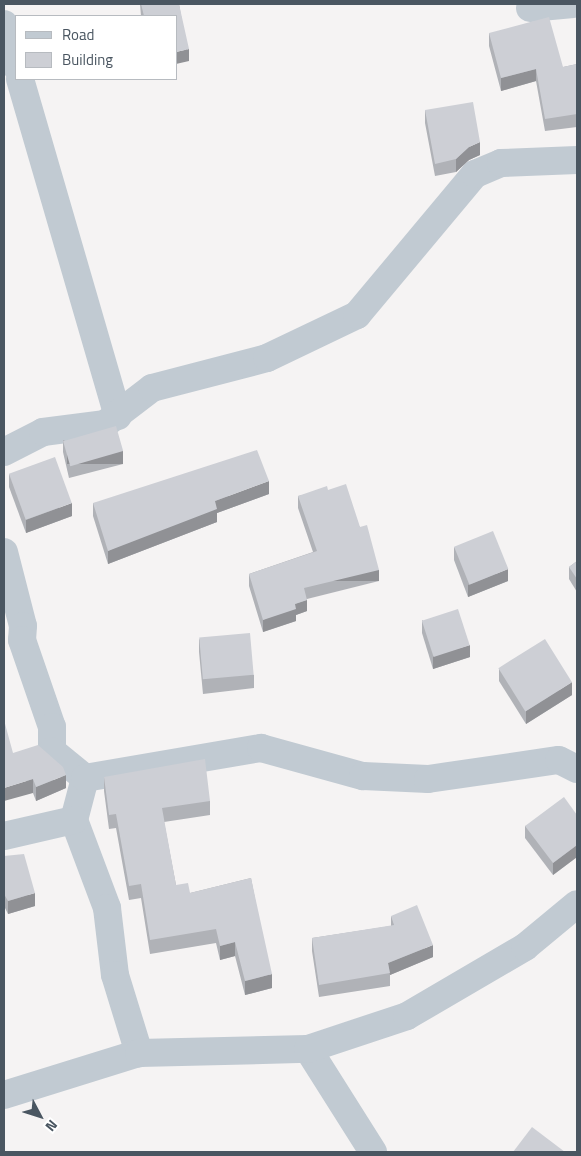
<!DOCTYPE html>
<style>
body{margin:0}
#map{position:relative;width:581px;height:1156px;overflow:hidden;background:#f5f3f3;font-family:"Titillium Web",sans-serif}
div>[style]{position:absolute}
[style*='--x']{left:calc(var(--x)*1px);top:calc(var(--y)*1px);width:calc(var(--w)*1px);rotate:calc(var(--a)*1deg)}
.minor>*{height:28px;margin:-14px;padding:0 14px;transform-origin:14px;border-radius:14px;background:#c1cad2}
.wall>*{inset:0;background:#b0b2b7}
.shaded-wall>*{inset:0;background:#909195;transform-origin:0 0}
.building>*{inset:0;background:#cdcfd5;transform-origin:0 0}
span{translate:-50% -50%;white-space:nowrap;text-align:center;line-height:1.15;-webkit-text-stroke:5px #fff;paint-order:stroke}
.frame{position:absolute;inset:0;border:5px solid #4a5661;pointer-events:none}
.legend{position:absolute;left:15px;top:15px;width:162px;height:65px;box-sizing:border-box;background:#fff;border:1px solid #b7bbc0;margin:0;padding:6px 9px;list-style:none;font-size:15px;color:#4a5661}
.legend li{display:flex;align-items:center;gap:10px;height:25px}
.legend b{width:25px;border:1px solid #b7bbc0}
.north{position:absolute;left:15px;top:1091px;width:50px;height:50px;-webkit-text-stroke:4px #fff;paint-order:stroke;rotate:130deg;font-size:14px;font-weight:700;line-height:20px;text-align:center;color:#4a5661}
.north::after{content:'';display:block;margin:auto;width:18px;height:22px;background:#4a5661;clip-path:polygon(50% 0,100% 100%,50% 72%,0 100%)}
</style>
<div id="map">
<div class="minor">
<div style="--x:530;--y:8;--w:43;--a:-5.3"></div>
<div style="--x:4;--y:24;--w:44;--a:74.1"></div>
<div style="--x:20;--y:79;--w:351;--a:73.8"></div>
<div style="--x:4;--y:452;--w:44;--a:-27.1"></div>
<div style="--x:43;--y:432;--w:63;--a:-7.4"></div>
<div style="--x:105;--y:424;--w:59;--a:-37.5"></div>
<div style="--x:152;--y:388;--w:119;--a:-14.6"></div>
<div style="--x:267;--y:358;--w:100;--a:-25.5"></div>
<div style="--x:357;--y:315;--w:184;--a:-50.1"></div>
<div style="--x:475;--y:174;--w:28;--a:-23"></div>
<div style="--x:501;--y:163;--w:76;--a:-2.3"></div>
<div style="--x:4;--y:552;--w:76;--a:75.6"></div>
<div style="--x:23;--y:626;--w:14;--a:94"></div>
<div style="--x:22;--y:640;--w:92;--a:71"></div>
<div style="--x:52;--y:727;--w:24;--a:90"></div>
<div style="--x:52;--y:751;--w:43;--a:39.3"></div>
<div style="--x:85;--y:778;--w:43;--a:104.7"></div>
<div style="--x:74;--y:820;--w:94;--a:69.4"></div>
<div style="--x:107;--y:908;--w:67;--a:83.2"></div>
<div style="--x:115;--y:975;--w:82;--a:72.9"></div>
<div style="--x:139;--y:1053;--w:141;--a:162.7"></div>
<div style="--x:85;--y:778;--w:179;--a:-9.7"></div>
<div style="--x:261;--y:748;--w:106;--a:15.4"></div>
<div style="--x:363;--y:776;--w:65;--a:2.6"></div>
<div style="--x:428;--y:779;--w:132;--a:-8.3"></div>
<div style="--x:559;--y:760;--w:20;--a:27"></div>
<div style="--x:4;--y:836;--w:72;--a:-12.9"></div>
<div style="--x:308;--y:1049;--w:122;--a:57.7"></div>
<div style="--x:139;--y:1053;--w:169;--a:-1.4"></div>
<div style="--x:308;--y:1049;--w:104;--a:-18.4"></div>
<div style="--x:407;--y:1016;--w:137;--a:-30.3"></div>
<div style="--x:525;--y:947;--w:67;--a:-39.6"></div>
</div>
<div class="wall">
<div style="clip-path:polygon(140px 4px,179px 4px,189px 61px,176px 16px,141px 16px)"></div>
<div style="clip-path:polygon(489px 33px,563px 67px,577px 64px,577px 127px,545px 131px,536px 81px,501px 91px,489px 46px)"></div>
<div style="clip-path:polygon(425px 110px,480px 155px,469px 160px,456px 172px,435px 176px,425px 123px)"></div>
<div style="clip-path:polygon(63px 440px,123px 464px,69px 478px,63px 452px)"></div>
<div style="clip-path:polygon(9px 474px,72px 516px,26px 533px,9px 487px)"></div>
<div style="clip-path:polygon(328px 490px,360px 527px,379px 581px,307px 599px,307px 611px,296px 615px,296px 621px,263px 632px,249px 586px,249px 574px,313px 552px,298px 508px,298px 496px)"></div>
<div style="clip-path:polygon(269px 494px,217px 513px,217px 522px,108px 564px,93px 516px,93px 503px)"></div>
<div style="clip-path:polygon(454px 547px,508px 581px,468px 597px,454px 560px)"></div>
<div style="clip-path:polygon(577px 561px,577px 592px,569px 579px,569px 567px)"></div>
<div style="clip-path:polygon(422px 620px,470px 657px,433px 669px,422px 633px)"></div>
<div style="clip-path:polygon(199px 639px,254px 675px,254px 688px,203px 694px,199px 652px)"></div>
<div style="clip-path:polygon(499px 669px,572px 695px,526px 724px,499px 681px)"></div>
<div style="clip-path:polygon(13px 753px,66px 788px,36px 801px,33px 793px)"></div>
<div style="clip-path:polygon(104px 777px,210px 801px,210px 815px,164px 822px,176px 885px,190px 893px,251px 878px,272px 988px,245px 995px,235px 956px,220px 960px,216px 943px,150px 954px,141px 898px,129px 900px,116px 828px,109px 829px,104px 791px)"></div>
<div style="clip-path:polygon(577px 815px,577px 857px,553px 875px,525px 838px,525px 826px)"></div>
<div style="clip-path:polygon(4px 856px,35px 906px,8px 914px,4px 906px)"></div>
<div style="clip-path:polygon(391px 916px,433px 957px,390px 975px,390px 986px,319px 997px,312px 951px,312px 938px,391px 926px)"></div>
</div>
<div class="shaded-wall">
<div style="clip-path:polygon(189px 49px,189px 61px,176px 64px,176px 52px)"></div>
<div style="clip-path:polygon(536px 69px,536px 81px,501px 91px,501px 78px)"></div>
<div style="clip-path:polygon(480px 142px,480px 155px,469px 160px,456px 172px,456px 159px,469px 147px)"></div>
<div style="left:123px;top:451px;width:13px;height:56px;rotate:90deg"></div>
<div style="clip-path:polygon(269px 481px,269px 494px,217px 513px,217px 522px,108px 564px,108px 551px,215px 501px)"></div>
<div style="clip-path:polygon(72px 503px,72px 516px,26px 533px,26px 520px)"></div>
<div style="clip-path:polygon(508px 569px,508px 581px,468px 597px,468px 585px)"></div>
<div style="left:379px;top:570px;width:11px;height:77px;rotate:90deg"></div>
<div style="clip-path:polygon(307px 600px,307px 611px,296px 615px,296px 621px,263px 632px,263px 620px,295px 604px)"></div>
<div style="clip-path:polygon(470px 645px,470px 657px,433px 669px,433px 656px)"></div>
<div style="clip-path:polygon(572px 682px,572px 695px,526px 724px,526px 711px)"></div>
<div style="clip-path:polygon(66px 775px,66px 788px,36px 801px,36px 787px)"></div>
<div style="clip-path:polygon(33px 779px,33px 793px,4px 801px,4px 788px)"></div>
<div style="clip-path:polygon(577px 845px,577px 857px,553px 875px,553px 863px)"></div>
<div style="clip-path:polygon(35px 893px,35px 906px,8px 914px,8px 901px)"></div>
<div style="clip-path:polygon(235px 942px,235px 956px,220px 960px,220px 946px)"></div>
<div style="clip-path:polygon(433px 945px,433px 957px,390px 975px,388px 963px)"></div>
<div style="clip-path:polygon(272px 974px,272px 988px,245px 995px,245px 981px)"></div>
</div>
<div class="building">
<div style="clip-path:polygon(141px 4px,179px 4px,189px 49px,176px 52px,176px 16px,144px 16px)"></div>
<div style="clip-path:polygon(549px 17px,563px 67px,577px 64px,577px 114px,545px 119px,536px 69px,501px 78px,489px 33px)"></div>
<div style="clip-path:polygon(473px 102px,480px 142px,469px 147px,456px 159px,435px 164px,425px 110px)"></div>
<div style="left:116px;top:426px;width:26px;height:55px;rotate:74deg"></div>
<div style="clip-path:polygon(257px 450px,269px 481px,215px 501px,217px 509px,108px 551px,93px 503px)"></div>
<div style="left:55px;top:457px;width:49px;height:49px;rotate:70deg"></div>
<div style="clip-path:polygon(346px 484px,360px 527px,367px 525px,379px 570px,304px 588px,307px 600px,295px 604px,296px 609px,263px 620px,249px 574px,317px 551px,298px 496px,327px 486px,328px 490px)"></div>
<div style="left:493px;top:531px;width:41px;height:42px;rotate:68deg"></div>
<div style="clip-path:polygon(577px 561px,577px 579px,569px 567px)"></div>
<div style="left:458px;top:609px;width:38px;height:38px;rotate:72deg"></div>
<div style="left:250px;top:633px;width:42px;height:51px;rotate:85deg"></div>
<div style="left:545px;top:639px;width:51px;height:55px;rotate:58deg"></div>
<div style="clip-path:polygon(4px 720px,13px 753px,38px 745px,63px 767px,66px 775px,36px 787px,33px 779px,4px 788px)"></div>
<div style="clip-path:polygon(205px 759px,210px 801px,162px 808px,176px 885px,188px 883px,190px 893px,251px 878px,272px 974px,245px 981px,235px 942px,220px 946px,216px 929px,150px 940px,141px 884px,129px 886px,116px 814px,109px 815px,104px 777px)"></div>
<div style="clip-path:polygon(564px 797px,577px 815px,577px 845px,553px 863px,525px 826px)"></div>
<div style="clip-path:polygon(24px 854px,35px 893px,8px 901px,4px 894px,4px 856px)"></div>
<div style="clip-path:polygon(417px 905px,433px 945px,388px 963px,390px 973px,319px 985px,312px 938px,394px 925px,391px 916px)"></div>
<div style="clip-path:polygon(532px 1127px,565px 1152px,513px 1152px)"></div>
</div>
<div class="frame"></div>
<ul class="legend">
<li><b style="height:6px;background:#c1cad2"></b>Road</li>
<li><b style="height:14px;background:#cdcfd5"></b>Building</li>
</ul>
<div class="north">N</div>
</div>
